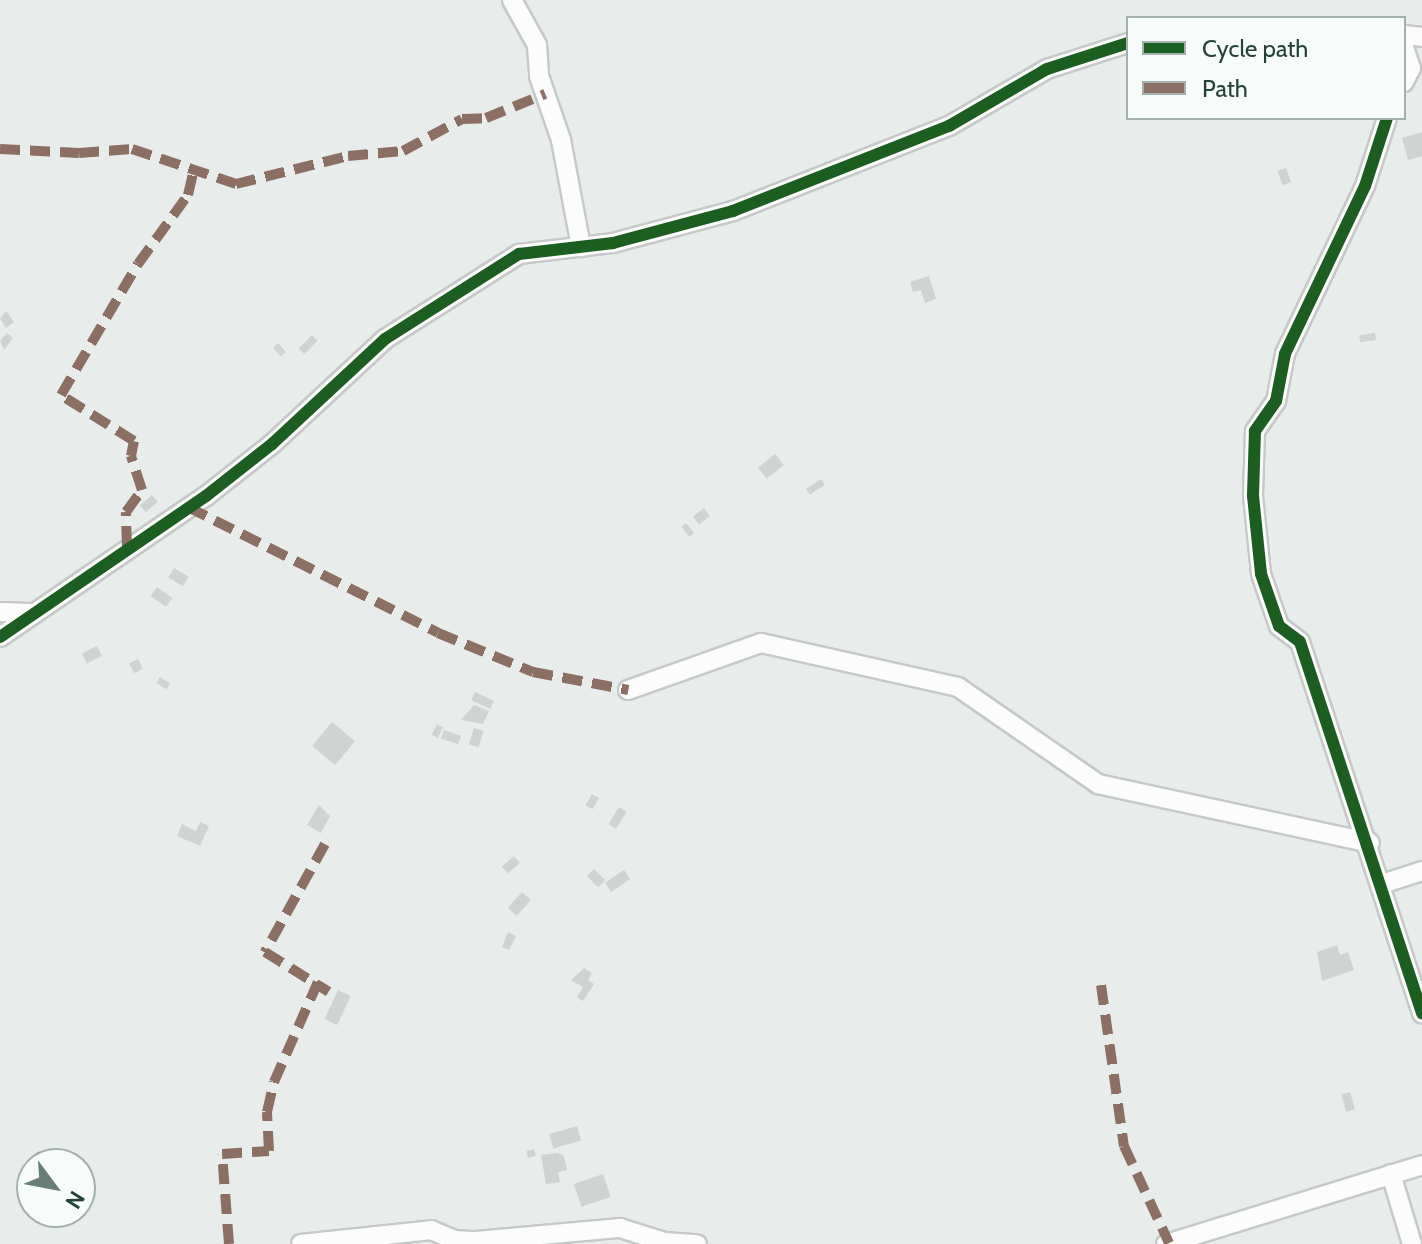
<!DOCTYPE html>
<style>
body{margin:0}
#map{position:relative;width:1422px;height:1244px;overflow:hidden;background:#e8edeb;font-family:Cabin,sans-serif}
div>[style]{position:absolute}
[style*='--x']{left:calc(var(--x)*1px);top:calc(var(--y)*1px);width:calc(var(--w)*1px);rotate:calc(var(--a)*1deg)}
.building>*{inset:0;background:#cfd4d2;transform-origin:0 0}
.roads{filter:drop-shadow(2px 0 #c5cac8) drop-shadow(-2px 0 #c5cac8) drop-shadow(0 2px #c5cac8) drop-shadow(0 -2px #c5cac8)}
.minor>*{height:18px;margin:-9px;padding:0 9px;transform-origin:9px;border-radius:9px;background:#fcfcfc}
.quiet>*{height:10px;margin-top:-5px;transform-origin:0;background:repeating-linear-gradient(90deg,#8d6e63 0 20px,transparent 0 30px)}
.cycleway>*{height:12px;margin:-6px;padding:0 6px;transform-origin:6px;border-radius:6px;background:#1b5e20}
span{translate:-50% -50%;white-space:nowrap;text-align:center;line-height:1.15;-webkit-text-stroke:6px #f7fbf9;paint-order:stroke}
.legend{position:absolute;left:1126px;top:16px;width:280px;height:104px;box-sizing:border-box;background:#f7fbf9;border:2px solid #a3b1ad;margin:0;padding:10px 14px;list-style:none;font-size:24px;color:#24423a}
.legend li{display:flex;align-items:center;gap:16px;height:40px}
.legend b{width:40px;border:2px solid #a3b1ad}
.north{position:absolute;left:16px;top:1148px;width:80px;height:80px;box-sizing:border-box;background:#f7fbf9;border:2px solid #a3b1ad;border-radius:50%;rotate:122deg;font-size:22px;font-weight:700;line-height:32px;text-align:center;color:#24423a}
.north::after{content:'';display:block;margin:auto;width:28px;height:36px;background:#697e78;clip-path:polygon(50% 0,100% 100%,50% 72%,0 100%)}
</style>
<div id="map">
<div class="building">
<div style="clip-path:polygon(1422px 132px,1422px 156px,1408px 160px,1402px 138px)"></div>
<div style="left:1286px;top:168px;width:15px;height:9px;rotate:70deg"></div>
<div style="clip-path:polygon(929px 276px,936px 299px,925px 303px,921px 290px,913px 292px,910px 282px)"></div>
<div style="clip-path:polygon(6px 311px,14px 322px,6px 328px,0 319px)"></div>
<div style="clip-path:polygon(7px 333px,13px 338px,4px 350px,0 341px)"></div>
<div style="left:1375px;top:333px;width:7px;height:16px;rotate:82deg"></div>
<div style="left:312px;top:335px;width:8px;height:19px;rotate:45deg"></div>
<div style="left:278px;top:343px;width:12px;height:7px;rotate:48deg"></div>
<div style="left:775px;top:454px;width:14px;height:22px;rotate:51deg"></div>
<div style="left:821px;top:479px;width:7px;height:18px;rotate:56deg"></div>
<div style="left:152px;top:495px;width:9px;height:16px;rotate:49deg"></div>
<div style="left:704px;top:508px;width:10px;height:14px;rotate:53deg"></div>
<div style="left:686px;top:523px;width:13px;height:6px;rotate:51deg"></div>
<div style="left:174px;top:568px;width:17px;height:11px;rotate:31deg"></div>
<div style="left:157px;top:587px;width:19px;height:11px;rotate:36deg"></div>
<div style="left:97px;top:646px;width:11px;height:17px;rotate:63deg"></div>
<div style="left:138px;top:659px;width:11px;height:10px;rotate:63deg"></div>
<div style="left:160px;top:677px;width:12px;height:7px;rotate:31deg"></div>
<div style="left:475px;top:692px;width:21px;height:9px;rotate:25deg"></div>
<div style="clip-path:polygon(474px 705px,489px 711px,483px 724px,461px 720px)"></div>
<div style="left:332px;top:722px;width:30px;height:31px;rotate:40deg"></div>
<div style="left:437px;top:724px;width:7px;height:12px;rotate:27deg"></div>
<div style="left:474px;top:728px;width:10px;height:17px;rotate:17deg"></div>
<div style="left:444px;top:730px;width:18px;height:9px;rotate:19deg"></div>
<div style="left:592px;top:794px;width:8px;height:13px;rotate:30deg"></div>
<div style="clip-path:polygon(319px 805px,330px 816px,321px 833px,307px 825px)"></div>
<div style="left:619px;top:807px;width:9px;height:20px;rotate:32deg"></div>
<div style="clip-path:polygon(200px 822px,209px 826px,200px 846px,177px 836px,182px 824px,196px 831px)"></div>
<div style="left:514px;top:856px;width:9px;height:16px;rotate:49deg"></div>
<div style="left:594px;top:869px;width:16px;height:10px;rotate:45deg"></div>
<div style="left:624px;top:870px;width:11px;height:23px;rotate:56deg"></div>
<div style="left:522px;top:892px;width:12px;height:21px;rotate:42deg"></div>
<div style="clip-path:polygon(508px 932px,516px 936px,509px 950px,502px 947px)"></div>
<div style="clip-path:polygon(1337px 945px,1340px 955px,1348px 952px,1354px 970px,1322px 981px,1317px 952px)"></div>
<div style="clip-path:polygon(584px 968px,592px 973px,588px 980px,594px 984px,583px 1001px,577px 997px,583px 987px,571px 980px)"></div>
<div style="left:338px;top:990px;width:14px;height:32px;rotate:25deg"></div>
<div style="left:1350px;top:1092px;width:18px;height:9px;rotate:74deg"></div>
<div style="left:577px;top:1126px;width:15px;height:29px;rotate:74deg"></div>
<div style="left:534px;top:1149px;width:7px;height:8px;rotate:74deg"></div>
<div style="clip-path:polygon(558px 1153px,564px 1156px,567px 1170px,558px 1172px,560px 1182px,546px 1184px,541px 1155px)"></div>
<div style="left:603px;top:1174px;width:24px;height:31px;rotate:71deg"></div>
</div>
<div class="roads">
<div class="minor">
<div style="--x:512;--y:0;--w:51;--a:60.9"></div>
<div style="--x:537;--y:45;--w:31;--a:86"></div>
<div style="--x:539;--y:76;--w:68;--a:71"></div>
<div style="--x:561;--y:140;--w:109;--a:79.4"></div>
<div style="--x:1404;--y:35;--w:18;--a:6"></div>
<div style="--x:1404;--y:47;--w:22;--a:72"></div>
<div style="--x:1411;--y:68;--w:16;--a:117"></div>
<div style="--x:1387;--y:118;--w:71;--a:107.9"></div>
<div style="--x:1365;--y:186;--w:186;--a:115.5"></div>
<div style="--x:1285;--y:354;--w:48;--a:100.8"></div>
<div style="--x:1276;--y:401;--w:37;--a:125"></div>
<div style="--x:1255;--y:431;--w:65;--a:91.8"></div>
<div style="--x:1253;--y:496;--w:78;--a:84.1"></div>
<div style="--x:1261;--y:574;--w:55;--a:70.9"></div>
<div style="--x:1279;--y:626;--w:26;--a:37"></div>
<div style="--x:1300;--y:642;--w:391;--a:71.8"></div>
<div style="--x:0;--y:612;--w:30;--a:2"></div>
<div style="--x:0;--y:637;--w:250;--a:-34.4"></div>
<div style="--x:206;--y:496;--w:84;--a:-38.2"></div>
<div style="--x:272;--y:444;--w:154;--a:-42.9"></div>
<div style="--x:385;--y:339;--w:159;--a:-32.4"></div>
<div style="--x:519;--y:254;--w:95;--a:-6.7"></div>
<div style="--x:613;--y:243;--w:124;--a:-14.9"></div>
<div style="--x:733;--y:211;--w:232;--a:-21.5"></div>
<div style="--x:949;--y:126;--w:113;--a:-30.2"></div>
<div style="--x:1047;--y:69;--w:85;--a:-17.8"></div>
<div style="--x:628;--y:690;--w:141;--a:-19.5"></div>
<div style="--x:761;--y:643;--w:202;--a:12.6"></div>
<div style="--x:958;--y:687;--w:170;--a:34.7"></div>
<div style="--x:1098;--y:784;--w:278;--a:12.2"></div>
<div style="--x:1382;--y:884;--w:42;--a:-18"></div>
<div style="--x:1391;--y:1174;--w:73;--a:73.3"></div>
<div style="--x:301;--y:1244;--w:131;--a:-6.1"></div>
<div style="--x:431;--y:1230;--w:25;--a:23"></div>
<div style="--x:454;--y:1240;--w:22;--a:3"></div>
<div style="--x:476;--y:1241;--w:145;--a:-5.2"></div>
<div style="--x:620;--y:1228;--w:47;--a:17.3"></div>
<div style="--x:665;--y:1242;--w:32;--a:4"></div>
<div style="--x:1166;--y:1244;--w:268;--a:-17.1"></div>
</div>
</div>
<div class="quiet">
<div style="--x:0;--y:149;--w:79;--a:2.9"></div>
<div style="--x:79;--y:153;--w:53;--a:-4.3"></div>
<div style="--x:132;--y:149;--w:110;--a:18.6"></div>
<div style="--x:236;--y:184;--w:115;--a:-14"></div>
<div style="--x:348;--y:156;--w:55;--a:-5.2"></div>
<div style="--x:403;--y:151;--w:67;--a:-28.5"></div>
<div style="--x:462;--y:119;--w:24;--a:-2"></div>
<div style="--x:486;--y:118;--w:64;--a:-22.1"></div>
<div style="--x:188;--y:507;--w:280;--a:26.7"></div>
<div style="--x:438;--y:633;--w:103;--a:22.3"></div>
<div style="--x:533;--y:672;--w:97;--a:10.7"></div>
<div style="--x:127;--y:546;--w:34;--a:-92"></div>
<div style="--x:126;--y:512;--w:27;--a:-54"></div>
<div style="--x:142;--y:490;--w:36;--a:-108"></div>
<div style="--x:131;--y:456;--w:15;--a:-79"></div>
<div style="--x:134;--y:441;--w:86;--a:-147.8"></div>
<div style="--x:61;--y:395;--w:152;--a:-59.6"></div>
<div style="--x:138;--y:264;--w:85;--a:-54.1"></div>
<div style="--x:188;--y:195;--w:26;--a:-77"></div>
<div style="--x:325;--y:844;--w:124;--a:119.1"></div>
<div style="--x:265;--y:952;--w:75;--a:32"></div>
<div style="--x:1101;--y:985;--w:163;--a:81.9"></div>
<div style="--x:1124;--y:1146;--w:107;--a:65.1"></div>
<div style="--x:229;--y:1244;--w:90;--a:-94.4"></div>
<div style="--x:222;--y:1154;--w:47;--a:-3.7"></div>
<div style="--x:269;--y:1151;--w:39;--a:-93"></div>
<div style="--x:267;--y:1112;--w:31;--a:-77"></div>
<div style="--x:274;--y:1082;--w:109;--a:-66.3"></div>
</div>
<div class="cycleway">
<div style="--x:1387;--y:118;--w:71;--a:107.9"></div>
<div style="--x:1365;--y:186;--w:186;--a:115.5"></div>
<div style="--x:1285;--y:354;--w:48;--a:100.8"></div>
<div style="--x:1276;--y:401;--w:37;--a:125"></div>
<div style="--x:1255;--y:431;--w:65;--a:91.8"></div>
<div style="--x:1253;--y:496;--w:78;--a:84.1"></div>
<div style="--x:1261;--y:574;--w:55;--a:70.9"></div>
<div style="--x:1279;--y:626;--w:26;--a:37"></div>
<div style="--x:1300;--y:642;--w:391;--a:71.8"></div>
<div style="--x:0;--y:637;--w:250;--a:-34.4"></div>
<div style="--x:206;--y:496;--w:84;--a:-38.2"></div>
<div style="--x:272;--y:444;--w:154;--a:-42.9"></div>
<div style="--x:385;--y:339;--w:159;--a:-32.4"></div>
<div style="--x:519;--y:254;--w:95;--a:-6.7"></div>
<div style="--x:613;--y:243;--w:124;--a:-14.9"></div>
<div style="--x:733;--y:211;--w:232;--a:-21.5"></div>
<div style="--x:949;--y:126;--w:113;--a:-30.2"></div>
<div style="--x:1047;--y:69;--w:85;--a:-17.8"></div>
</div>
<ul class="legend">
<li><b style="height:10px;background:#1b5e20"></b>Cycle path</li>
<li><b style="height:10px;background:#8d6e63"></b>Path</li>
</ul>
<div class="north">N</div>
</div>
